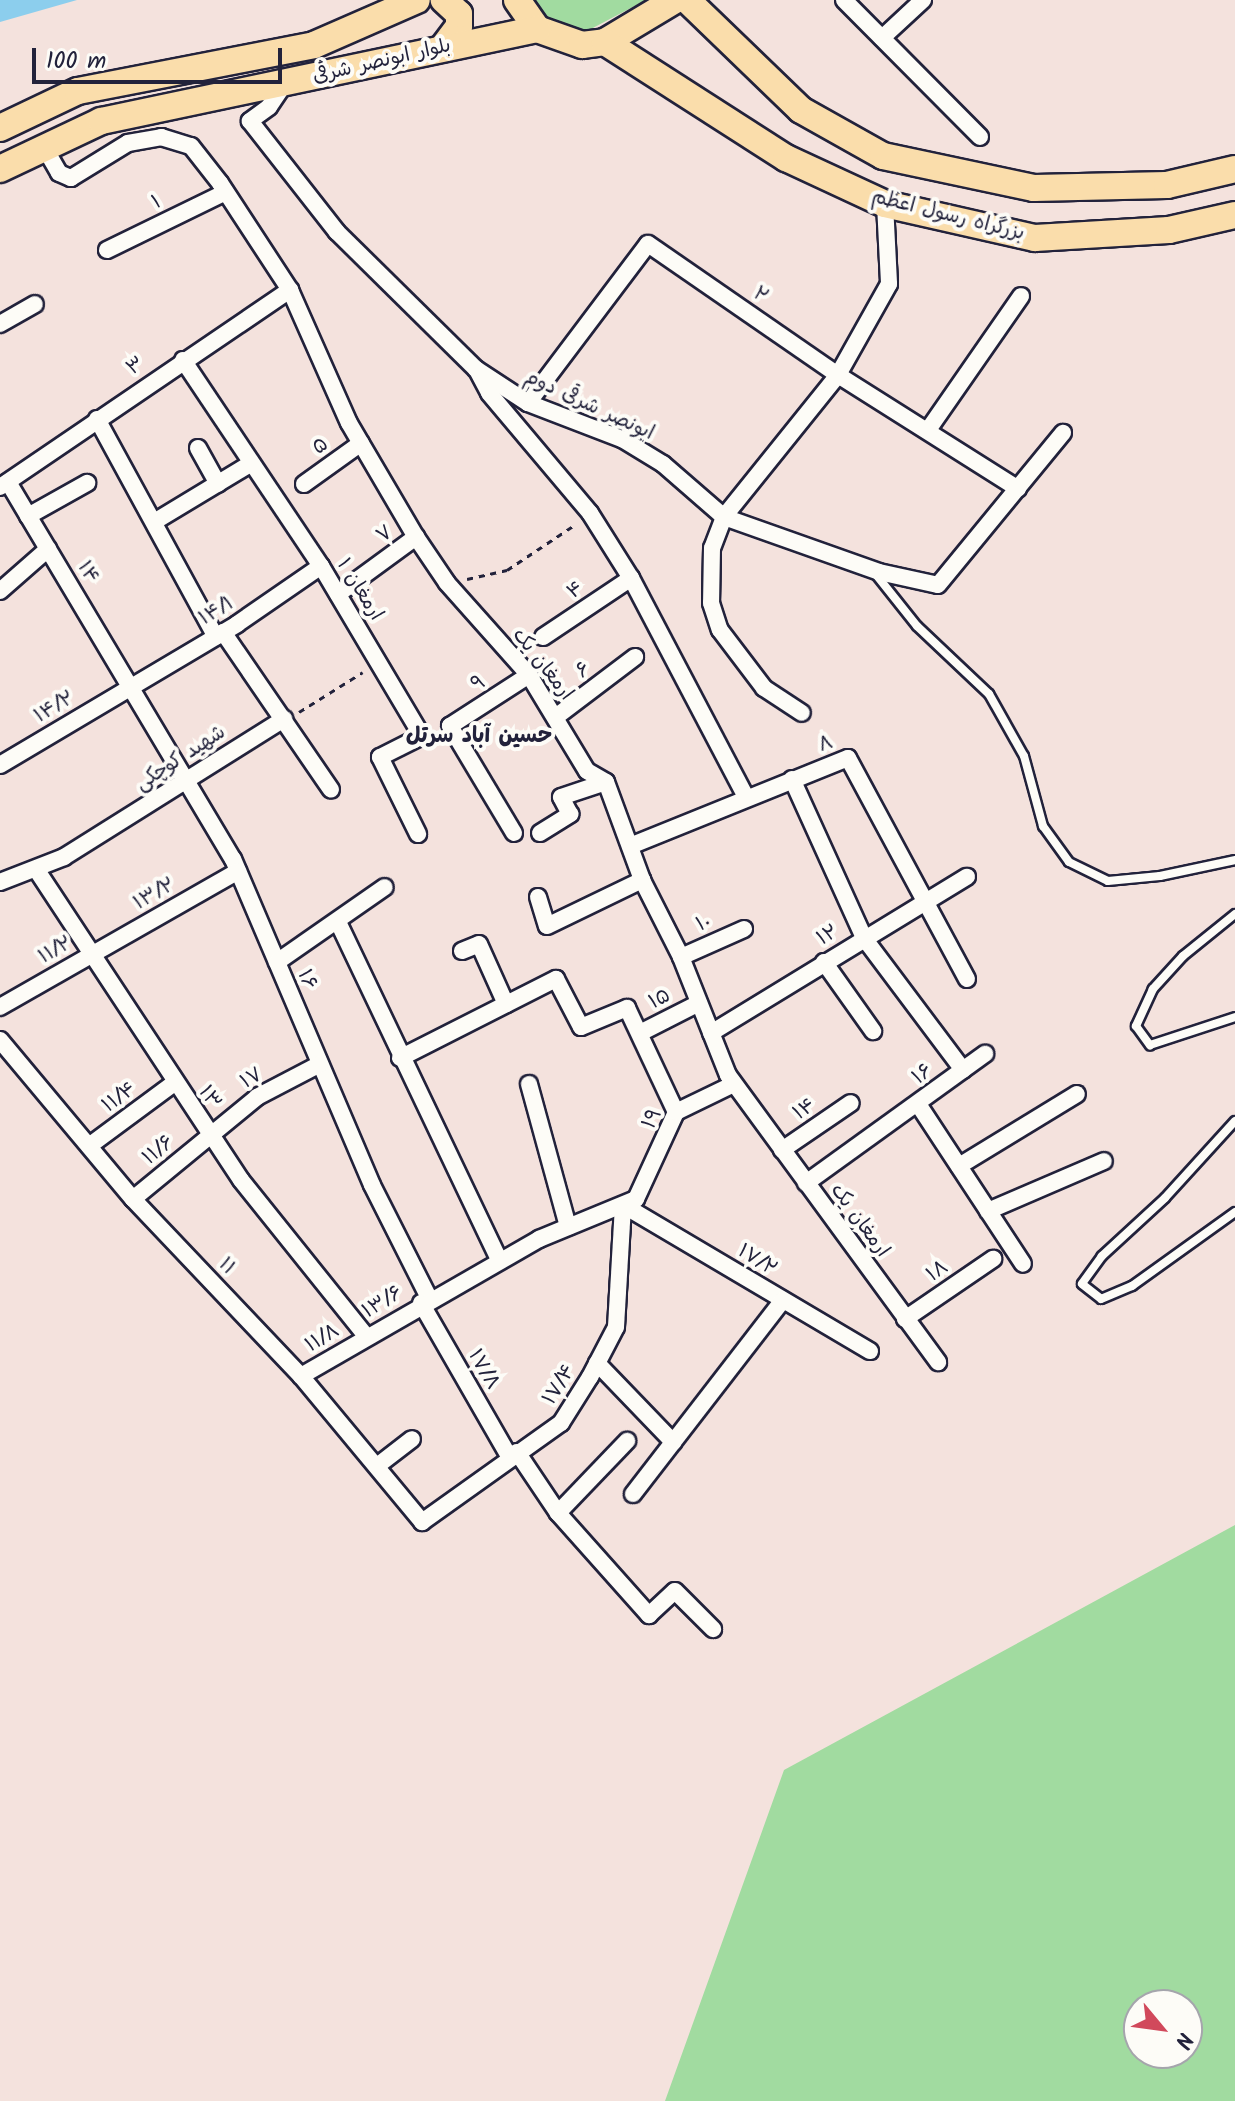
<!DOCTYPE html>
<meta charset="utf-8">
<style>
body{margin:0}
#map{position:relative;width:1235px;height:2101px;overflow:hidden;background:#f4e2dd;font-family:Kalam,"Playpen Sans Arabic",sans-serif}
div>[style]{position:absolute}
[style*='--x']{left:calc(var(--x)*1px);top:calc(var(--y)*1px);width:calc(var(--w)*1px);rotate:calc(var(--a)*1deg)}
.green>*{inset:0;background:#a1dba0}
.water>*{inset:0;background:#8cceed}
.path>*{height:3px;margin-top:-1.5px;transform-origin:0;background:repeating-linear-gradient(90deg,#22223b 0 6px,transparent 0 12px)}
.roads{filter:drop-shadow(2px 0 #22223b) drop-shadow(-2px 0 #22223b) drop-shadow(0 2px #22223b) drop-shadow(0 -2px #22223b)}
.service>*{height:8px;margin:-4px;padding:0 4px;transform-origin:4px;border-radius:4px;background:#fdfcf7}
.minor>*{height:16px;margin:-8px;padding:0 8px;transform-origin:8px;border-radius:8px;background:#fdfcf7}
.trunk>*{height:26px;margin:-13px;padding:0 13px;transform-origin:13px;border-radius:13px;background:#faddab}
span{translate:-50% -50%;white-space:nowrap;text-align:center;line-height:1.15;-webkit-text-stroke:8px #fdfcf7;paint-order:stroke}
.street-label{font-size:20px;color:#22223b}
.neighbourhood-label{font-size:22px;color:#22223b;font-weight:700}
.north{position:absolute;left:1123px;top:1989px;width:80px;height:80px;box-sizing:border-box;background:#fdfcf7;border:2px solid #a5a5ac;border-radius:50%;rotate:119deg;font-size:22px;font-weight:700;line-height:32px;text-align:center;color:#22223b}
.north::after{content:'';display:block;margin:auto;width:28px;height:36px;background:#d1495b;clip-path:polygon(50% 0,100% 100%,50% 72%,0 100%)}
.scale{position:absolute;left:32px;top:48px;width:250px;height:36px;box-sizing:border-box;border:4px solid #22223b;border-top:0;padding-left:10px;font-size:24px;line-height:28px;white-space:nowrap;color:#22223b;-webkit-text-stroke:6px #fdfcf7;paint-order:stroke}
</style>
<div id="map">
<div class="green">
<div style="clip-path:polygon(527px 0,646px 0,589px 30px,563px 31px,543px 23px)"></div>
<div style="clip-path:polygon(evenodd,1235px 1525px,1235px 2101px,665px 2101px,784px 1770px,1235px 1525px,1187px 2005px,1187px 2053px,1139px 2053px,1139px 2005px,1187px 2005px)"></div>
</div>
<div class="water">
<div style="clip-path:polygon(0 0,77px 0,0 22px)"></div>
</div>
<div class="path">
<div style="--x:467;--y:579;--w:41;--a:-12.7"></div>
<div style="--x:507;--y:570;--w:83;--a:-33.7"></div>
<div style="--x:299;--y:712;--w:75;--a:-32"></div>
</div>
<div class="roads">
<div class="service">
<div style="--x:874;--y:572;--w:69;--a:51.5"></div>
<div style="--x:917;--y:626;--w:99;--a:43.4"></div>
<div style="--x:989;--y:694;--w:71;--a:60.6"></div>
<div style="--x:1024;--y:756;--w:73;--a:74.8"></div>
<div style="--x:1043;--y:826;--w:44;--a:54.2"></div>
<div style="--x:1069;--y:862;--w:43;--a:26"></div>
<div style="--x:1108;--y:881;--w:52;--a:-5.5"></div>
<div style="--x:1160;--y:876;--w:77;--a:-12"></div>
<div style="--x:1235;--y:914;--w:67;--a:141.1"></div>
<div style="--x:1183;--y:956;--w:45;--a:132.3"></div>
<div style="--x:1153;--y:989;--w:41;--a:114.7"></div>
<div style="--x:1136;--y:1026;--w:24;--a:54"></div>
<div style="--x:1150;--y:1045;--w:89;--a:-18.2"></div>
<div style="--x:1235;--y:1121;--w:104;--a:132.3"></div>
<div style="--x:1165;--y:1198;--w:86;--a:137.4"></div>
<div style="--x:1102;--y:1256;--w:34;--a:126"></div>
<div style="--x:1082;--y:1284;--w:24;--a:38"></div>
<div style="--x:1101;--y:1299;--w:34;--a:-23"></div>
<div style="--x:1132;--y:1286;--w:127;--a:-35.7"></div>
</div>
<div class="minor">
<div style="--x:844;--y:0;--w:193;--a:45.2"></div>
<div style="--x:882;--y:38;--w:56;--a:-42.8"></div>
<div style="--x:283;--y:86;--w:25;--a:124"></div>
<div style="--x:269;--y:107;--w:24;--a:144"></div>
<div style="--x:250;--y:121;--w:141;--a:51.9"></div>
<div style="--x:337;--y:232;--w:195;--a:44.6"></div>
<div style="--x:476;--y:369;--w:62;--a:33.2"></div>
<div style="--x:528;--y:403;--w:101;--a:21"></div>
<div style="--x:622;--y:439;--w:48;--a:31.4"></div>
<div style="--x:663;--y:464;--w:81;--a:41"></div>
<div style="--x:724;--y:517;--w:33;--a:111"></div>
<div style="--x:712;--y:548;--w:55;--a:91"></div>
<div style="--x:711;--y:603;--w:28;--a:72"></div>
<div style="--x:720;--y:630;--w:73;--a:52.8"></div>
<div style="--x:764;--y:688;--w:45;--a:33.3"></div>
<div style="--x:43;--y:145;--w:32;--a:60"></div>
<div style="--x:59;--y:173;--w:13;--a:23"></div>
<div style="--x:71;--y:178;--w:67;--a:-31.6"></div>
<div style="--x:128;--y:143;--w:34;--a:-10"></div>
<div style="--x:161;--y:137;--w:31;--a:17"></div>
<div style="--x:191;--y:146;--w:47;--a:51.9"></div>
<div style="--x:220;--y:183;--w:128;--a:56.8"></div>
<div style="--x:290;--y:290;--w:145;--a:66.1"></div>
<div style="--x:349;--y:423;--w:132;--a:59.6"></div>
<div style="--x:416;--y:537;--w:55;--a:56"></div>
<div style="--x:447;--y:583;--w:123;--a:48.3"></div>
<div style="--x:529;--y:675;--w:112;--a:58.9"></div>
<div style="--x:587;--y:771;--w:22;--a:30"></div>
<div style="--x:606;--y:782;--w:104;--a:69.8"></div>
<div style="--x:642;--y:880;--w:86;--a:63.1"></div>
<div style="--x:681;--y:957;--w:127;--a:68.3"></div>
<div style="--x:728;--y:1075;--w:356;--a:53.8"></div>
<div style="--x:885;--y:204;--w:80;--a:87.1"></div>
<div style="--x:889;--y:284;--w:104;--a:119.3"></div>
<div style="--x:838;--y:375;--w:182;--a:128.8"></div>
<div style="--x:724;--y:517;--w:164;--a:19.5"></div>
<div style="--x:879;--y:572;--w:60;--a:12.4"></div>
<div style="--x:938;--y:585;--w:197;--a:-50.6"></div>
<div style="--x:107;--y:250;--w:132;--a:-26"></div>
<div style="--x:0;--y:324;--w:40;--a:-29.7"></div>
<div style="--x:183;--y:360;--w:248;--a:56.2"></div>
<div style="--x:321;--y:566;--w:198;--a:59.3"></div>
<div style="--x:422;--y:736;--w:47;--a:153.4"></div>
<div style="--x:380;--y:757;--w:86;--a:63.7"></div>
<div style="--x:477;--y:370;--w:26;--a:62"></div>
<div style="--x:489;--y:393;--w:157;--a:49.9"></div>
<div style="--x:590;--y:513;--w:77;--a:57.8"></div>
<div style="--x:631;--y:578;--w:247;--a:62.3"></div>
<div style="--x:528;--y:403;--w:199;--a:-53"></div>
<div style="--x:648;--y:244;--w:231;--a:34.6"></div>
<div style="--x:838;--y:375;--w:213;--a:32.3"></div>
<div style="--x:97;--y:419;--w:248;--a:61.4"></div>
<div style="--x:928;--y:430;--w:163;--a:-55.2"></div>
<div style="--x:198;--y:448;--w:41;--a:60.9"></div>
<div style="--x:8;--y:482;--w:439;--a:59.2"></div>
<div style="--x:233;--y:859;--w:354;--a:66.9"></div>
<div style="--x:372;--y:1185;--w:127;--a:63.2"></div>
<div style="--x:304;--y:484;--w:70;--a:-35.7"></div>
<div style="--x:0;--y:487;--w:351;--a:-34.2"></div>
<div style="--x:28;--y:516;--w:68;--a:-29.2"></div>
<div style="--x:154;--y:522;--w:112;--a:-31.1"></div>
<div style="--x:0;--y:591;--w:64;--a:-41.2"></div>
<div style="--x:338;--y:594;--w:97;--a:-36.2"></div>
<div style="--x:223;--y:632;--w:191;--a:55.6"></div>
<div style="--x:543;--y:637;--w:106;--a:-33.8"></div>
<div style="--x:557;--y:716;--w:98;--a:-37.1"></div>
<div style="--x:0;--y:765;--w:276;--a:-30.7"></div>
<div style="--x:237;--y:624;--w:102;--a:-34.6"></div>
<div style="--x:792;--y:779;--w:175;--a:65.6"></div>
<div style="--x:864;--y:938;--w:165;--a:53.1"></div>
<div style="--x:514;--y:833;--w:125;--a:-120.9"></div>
<div style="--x:450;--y:726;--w:94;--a:-32.8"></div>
<div style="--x:540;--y:833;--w:36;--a:-32"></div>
<div style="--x:570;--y:814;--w:19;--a:-118"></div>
<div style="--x:561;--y:797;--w:47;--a:-18.4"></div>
<div style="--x:630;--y:846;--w:235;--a:-22"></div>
<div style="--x:848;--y:758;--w:251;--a:61.7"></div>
<div style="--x:36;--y:869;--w:372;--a:56.6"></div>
<div style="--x:241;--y:1180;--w:200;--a:51.3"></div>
<div style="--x:0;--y:882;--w:69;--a:-21.3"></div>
<div style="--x:64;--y:857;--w:260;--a:-32.1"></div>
<div style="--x:538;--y:897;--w:30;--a:73"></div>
<div style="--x:547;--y:926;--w:106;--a:-25.8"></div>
<div style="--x:338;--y:922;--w:374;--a:64.5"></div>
<div style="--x:462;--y:951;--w:18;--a:-22"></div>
<div style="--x:479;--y:944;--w:66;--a:65.8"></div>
<div style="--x:681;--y:957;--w:69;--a:-24"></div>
<div style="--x:277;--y:962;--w:131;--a:-34.8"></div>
<div style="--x:824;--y:962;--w:85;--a:54.6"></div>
<div style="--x:0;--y:1007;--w:274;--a:-29.7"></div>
<div style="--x:640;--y:1033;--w:66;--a:-27"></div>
<div style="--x:711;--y:1033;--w:300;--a:-31.4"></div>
<div style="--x:0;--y:1040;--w:207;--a:50.1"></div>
<div style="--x:133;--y:1199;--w:244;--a:46.5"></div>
<div style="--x:301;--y:1376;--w:190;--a:50.3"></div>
<div style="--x:422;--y:1522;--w:171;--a:-35.5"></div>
<div style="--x:561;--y:1423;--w:54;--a:-57.8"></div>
<div style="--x:590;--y:1377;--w:56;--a:-62.5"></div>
<div style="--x:616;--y:1327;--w:122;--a:-86.7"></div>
<div style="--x:623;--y:1205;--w:287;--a:30.6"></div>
<div style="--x:400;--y:1058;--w:175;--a:-26.9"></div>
<div style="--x:556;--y:979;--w:54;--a:62.5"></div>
<div style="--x:581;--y:1027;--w:50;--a:-22.4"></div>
<div style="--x:627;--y:1008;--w:115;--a:64.8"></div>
<div style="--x:529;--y:1084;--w:148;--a:74.7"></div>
<div style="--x:918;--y:1104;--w:191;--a:56.7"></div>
<div style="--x:89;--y:1146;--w:106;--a:-36.5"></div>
<div style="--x:782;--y:1150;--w:83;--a:-34.3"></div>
<div style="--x:959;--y:1166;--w:138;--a:-31.4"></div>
<div style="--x:806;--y:1183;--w:221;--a:-35.8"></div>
<div style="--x:133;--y:1199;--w:161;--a:-39.4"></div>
<div style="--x:257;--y:1097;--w:71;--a:-27.6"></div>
<div style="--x:988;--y:1211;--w:126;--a:-23.3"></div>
<div style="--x:421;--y:1303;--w:179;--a:60.1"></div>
<div style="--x:905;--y:1319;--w:107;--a:-34.3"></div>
<div style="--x:597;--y:1363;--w:110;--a:46.1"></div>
<div style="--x:301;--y:1376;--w:275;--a:-29.9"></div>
<div style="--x:539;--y:1239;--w:105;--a:-22.4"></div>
<div style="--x:636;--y:1199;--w:96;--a:-65.3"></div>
<div style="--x:676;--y:1112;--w:64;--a:-25.8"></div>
<div style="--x:517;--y:1452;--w:73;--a:56.1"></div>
<div style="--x:558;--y:1513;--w:137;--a:48.3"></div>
<div style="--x:649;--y:1615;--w:35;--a:-43"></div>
<div style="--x:675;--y:1591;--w:54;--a:45"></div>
<div style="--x:377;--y:1466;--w:44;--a:-37.6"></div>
<div style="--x:633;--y:1494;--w:245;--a:-52.3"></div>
<div style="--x:558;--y:1513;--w:100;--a:-46.2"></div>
</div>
<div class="trunk">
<div style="--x:517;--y:0;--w:35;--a:55"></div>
<div style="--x:537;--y:29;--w:48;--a:19.6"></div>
<div style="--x:582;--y:45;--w:23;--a:-7"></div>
<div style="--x:605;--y:42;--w:82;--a:-31"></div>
<div style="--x:687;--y:0;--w:158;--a:44"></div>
<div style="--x:801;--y:110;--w:94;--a:29.3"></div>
<div style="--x:883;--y:156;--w:154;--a:12"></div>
<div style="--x:1034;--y:188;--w:133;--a:-1.3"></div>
<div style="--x:1167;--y:185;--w:70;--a:-13.2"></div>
<div style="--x:605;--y:42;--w:215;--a:32.7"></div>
<div style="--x:786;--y:158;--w:109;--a:24.9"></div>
<div style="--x:885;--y:204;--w:154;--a:12.8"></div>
<div style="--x:1035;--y:238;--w:134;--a:-3.4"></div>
<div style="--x:1169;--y:230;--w:68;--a:-12.8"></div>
<div style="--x:444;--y:46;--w:25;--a:-53"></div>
<div style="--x:459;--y:26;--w:12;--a:-90"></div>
<div style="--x:459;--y:14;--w:21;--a:-137"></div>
<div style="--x:0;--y:128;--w:86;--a:-25.4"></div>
<div style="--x:78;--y:91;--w:240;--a:-11"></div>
<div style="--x:314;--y:45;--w:112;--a:-23.6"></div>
<div style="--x:0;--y:169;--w:112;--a:-25.4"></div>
<div style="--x:101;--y:121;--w:446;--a:-11.9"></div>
</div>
</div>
<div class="street-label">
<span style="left:382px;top:62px;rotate:-13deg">بلوار ابونصر شرقی</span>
<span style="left:157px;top:203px;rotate:-27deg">۱</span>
<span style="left:948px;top:216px;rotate:14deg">بزرگراه رسول اعظم</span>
<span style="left:760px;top:296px;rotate:35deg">۲</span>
<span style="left:136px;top:367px;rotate:-34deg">۳</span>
<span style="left:589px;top:406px;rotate:25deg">ابونصر شرقی دوم</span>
<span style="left:321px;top:447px;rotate:-36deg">۵</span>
<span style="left:385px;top:535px;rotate:-36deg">۷</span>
<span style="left:87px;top:573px;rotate:59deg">۱۴</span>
<span style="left:359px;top:590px;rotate:58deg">ارمغان ۱</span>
<span style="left:576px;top:591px;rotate:-34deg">۴</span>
<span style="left:217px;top:612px;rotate:-31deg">۱۴/۱</span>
<span style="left:542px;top:665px;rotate:52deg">ارمغان یک</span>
<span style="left:584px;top:671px;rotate:-37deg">۶</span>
<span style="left:479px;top:684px;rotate:-33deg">۹</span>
<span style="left:55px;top:708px;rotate:-31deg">۱۴/۲</span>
<span style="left:826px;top:745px;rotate:-19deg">۸</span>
<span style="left:181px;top:759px;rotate:-33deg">شهید کوچکی</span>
<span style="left:155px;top:895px;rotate:-30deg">۱۳/۲</span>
<span style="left:704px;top:924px;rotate:-24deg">۱۰</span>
<span style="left:828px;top:936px;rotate:-31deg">۱۲</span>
<span style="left:56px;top:951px;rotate:-30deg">۱۱/۲</span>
<span style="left:306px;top:980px;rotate:67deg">۱۶</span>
<span style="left:660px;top:1000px;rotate:-27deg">۱۵</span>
<span style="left:923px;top:1075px;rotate:-37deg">۱۶</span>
<span style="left:252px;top:1079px;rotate:-32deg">۱۷</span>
<span style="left:120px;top:1098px;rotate:-36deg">۱۱/۴</span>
<span style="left:209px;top:1098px;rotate:55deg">۱۳</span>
<span style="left:805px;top:1110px;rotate:-35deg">۱۴</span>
<span style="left:653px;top:1119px;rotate:-64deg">۱۹</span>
<span style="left:159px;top:1151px;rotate:-39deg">۱۱/۶</span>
<span style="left:859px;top:1221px;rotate:54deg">ارمغان یک</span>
<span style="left:757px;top:1261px;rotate:32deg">۱۷/۲</span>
<span style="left:226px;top:1267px;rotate:46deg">۱۱</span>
<span style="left:938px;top:1272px;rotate:-34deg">۱۸</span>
<span style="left:383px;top:1303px;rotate:-31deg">۱۳/۶</span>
<span style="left:323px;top:1339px;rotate:-31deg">۱۱/۸</span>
<span style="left:483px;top:1370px;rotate:60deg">۱۷/۸</span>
<span style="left:560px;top:1385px;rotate:-58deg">۱۷/۴</span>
</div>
<div class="neighbourhood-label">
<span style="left:479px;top:737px">حسین آباد سرتل</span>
</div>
<div class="north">N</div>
<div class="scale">100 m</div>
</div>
